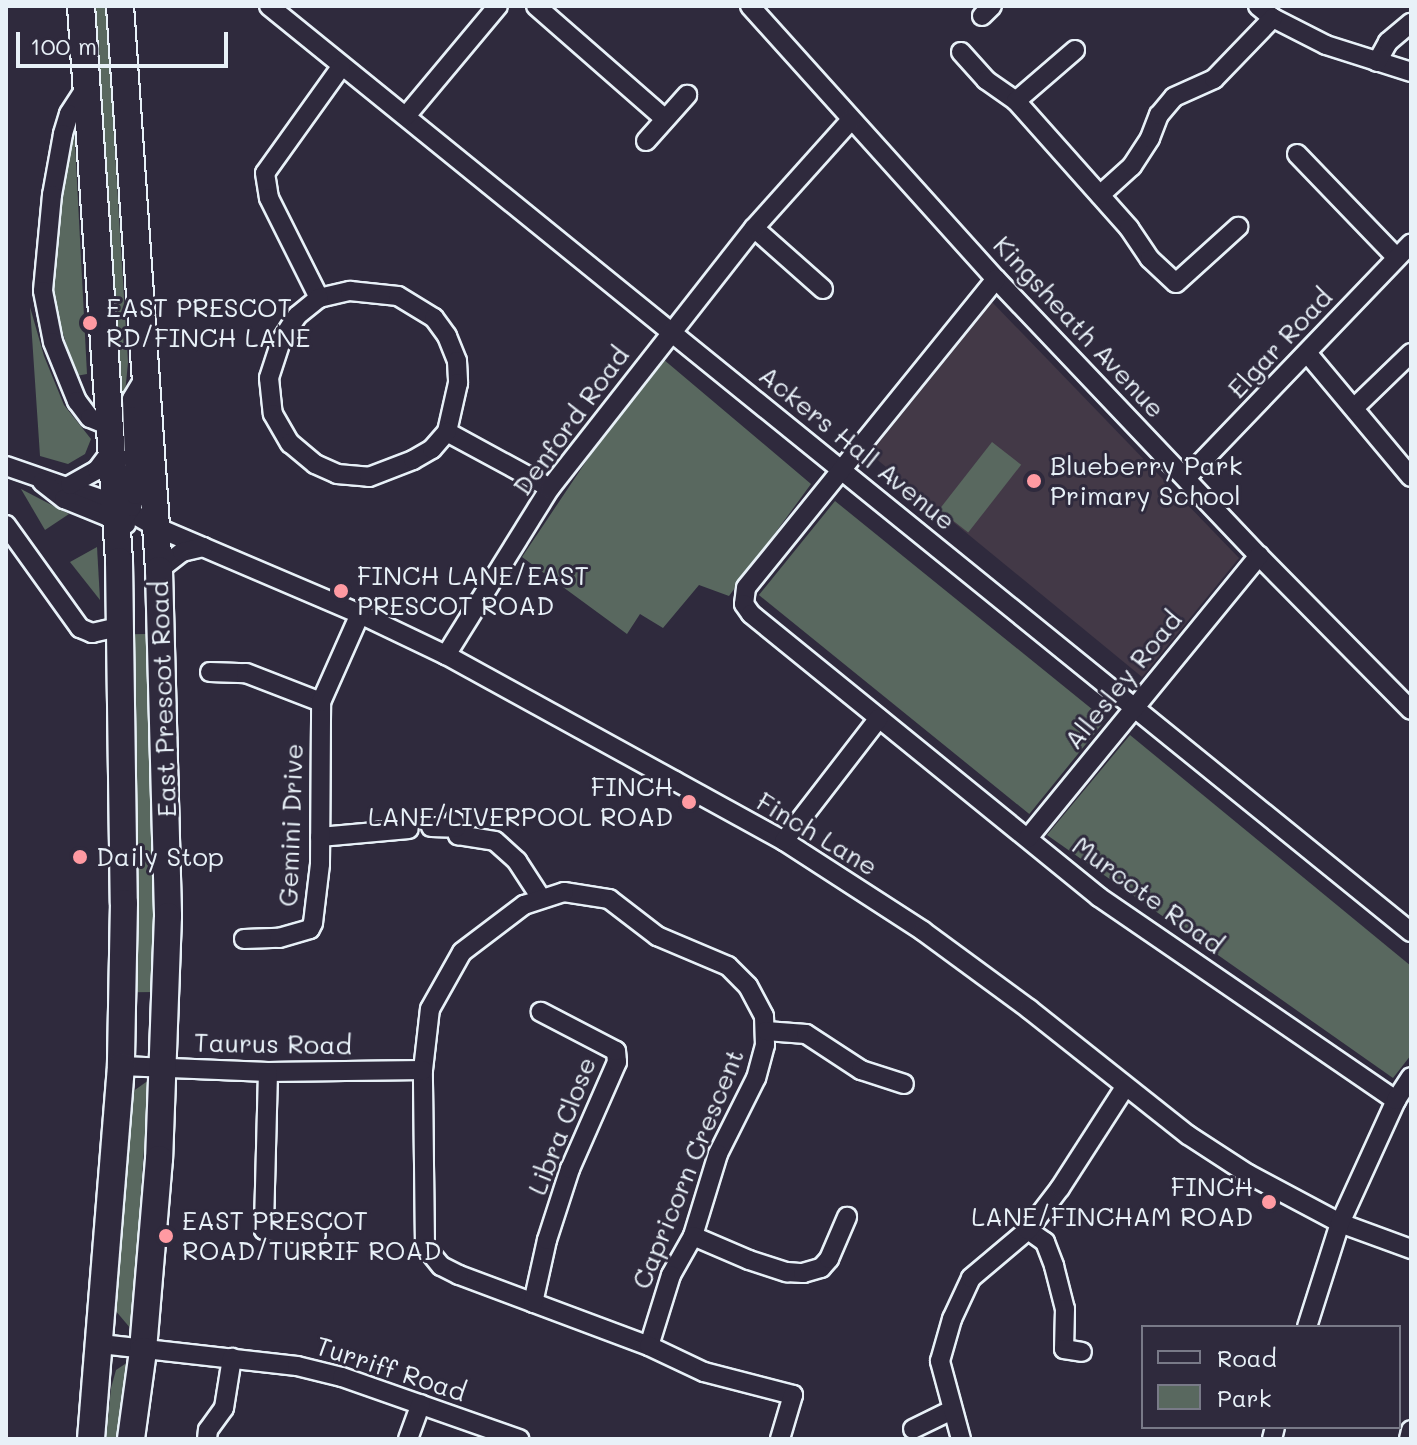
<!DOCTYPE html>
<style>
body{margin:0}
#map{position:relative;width:1417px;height:1445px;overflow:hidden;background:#2f2a3d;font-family:Mali,sans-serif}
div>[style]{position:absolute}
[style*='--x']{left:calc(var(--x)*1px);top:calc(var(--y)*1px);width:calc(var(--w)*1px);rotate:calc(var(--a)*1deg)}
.built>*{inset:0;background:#433947}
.green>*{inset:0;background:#59685f;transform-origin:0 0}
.roads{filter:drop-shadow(2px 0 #e8f1f8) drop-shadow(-2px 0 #e8f1f8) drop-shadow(0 2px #e8f1f8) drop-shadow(0 -2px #e8f1f8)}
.minor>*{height:18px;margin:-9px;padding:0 9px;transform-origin:9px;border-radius:9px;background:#2f2a3d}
.highway>*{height:26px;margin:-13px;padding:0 13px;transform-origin:13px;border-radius:13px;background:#2f2a3d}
.dots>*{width:22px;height:22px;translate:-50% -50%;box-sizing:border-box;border:4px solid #2f2a3d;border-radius:50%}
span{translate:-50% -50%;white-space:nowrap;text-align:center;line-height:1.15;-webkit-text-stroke:6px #2f2a3d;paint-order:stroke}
.poi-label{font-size:26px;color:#e8f1f8}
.left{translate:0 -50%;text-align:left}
.right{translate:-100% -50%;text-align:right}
.street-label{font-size:26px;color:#e8f1f8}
.frame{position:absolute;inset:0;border:8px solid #e8f1f8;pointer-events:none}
.legend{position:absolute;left:1141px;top:1325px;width:260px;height:104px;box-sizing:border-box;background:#2f2a3d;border:2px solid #797a88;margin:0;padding:10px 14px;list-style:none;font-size:24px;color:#e8f1f8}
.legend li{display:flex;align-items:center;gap:16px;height:40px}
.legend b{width:40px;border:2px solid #797a88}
.scale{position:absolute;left:16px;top:32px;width:212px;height:36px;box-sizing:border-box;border:4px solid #e8f1f8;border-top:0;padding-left:10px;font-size:24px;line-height:28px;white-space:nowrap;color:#e8f1f8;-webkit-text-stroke:6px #2f2a3d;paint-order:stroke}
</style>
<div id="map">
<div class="built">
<div style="clip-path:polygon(992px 302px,1239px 558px,1142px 677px,869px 453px)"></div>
</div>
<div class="green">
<div style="clip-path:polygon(91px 6px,106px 6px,128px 362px,125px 394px,119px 397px)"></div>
<div style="clip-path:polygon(74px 124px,87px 374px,76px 376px,51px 294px,55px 214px)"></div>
<div style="clip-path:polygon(30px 307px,44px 356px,64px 405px,91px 439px,85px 454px,68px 464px,40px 456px)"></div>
<div style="clip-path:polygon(663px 359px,811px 484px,729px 596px,699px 585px,663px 628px,640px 614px,627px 634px,522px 557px,589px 457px)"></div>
<div style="left:992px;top:442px;width:37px;height:86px;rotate:38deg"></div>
<div style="clip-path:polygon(21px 489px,69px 514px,45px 530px)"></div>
<div style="left:835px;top:501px;width:348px;height:121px;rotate:39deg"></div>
<div style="clip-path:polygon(97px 547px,100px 600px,70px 562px)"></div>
<div style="left:149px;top:634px;width:358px;height:21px;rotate:89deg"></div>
<div style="clip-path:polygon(1130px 735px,1411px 966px,1411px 1055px,1393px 1078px,1047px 835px)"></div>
<div style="clip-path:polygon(149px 1080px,131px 1329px,115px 1310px,132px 1092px)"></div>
<div style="clip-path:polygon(128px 1362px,118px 1439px,106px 1439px,111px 1388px,116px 1370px)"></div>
</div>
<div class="roads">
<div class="minor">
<div style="--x:269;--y:6;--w:1470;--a:39.04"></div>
<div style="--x:536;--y:6;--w:171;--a:41.2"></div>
<div style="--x:750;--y:6;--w:367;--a:48"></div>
<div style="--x:996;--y:279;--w:382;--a:46.5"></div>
<div style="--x:1259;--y:556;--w:216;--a:45.4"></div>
<div style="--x:1258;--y:6;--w:19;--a:39"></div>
<div style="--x:1273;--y:18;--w:59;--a:27"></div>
<div style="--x:1326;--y:45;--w:89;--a:17.6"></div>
<div style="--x:982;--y:16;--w:14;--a:-45"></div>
<div style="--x:961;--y:52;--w:38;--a:48"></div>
<div style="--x:986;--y:80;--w:37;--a:35"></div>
<div style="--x:1016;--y:101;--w:170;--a:48.3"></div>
<div style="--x:1129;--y:228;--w:37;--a:56"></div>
<div style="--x:1150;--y:259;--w:35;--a:43"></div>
<div style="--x:1176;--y:283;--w:84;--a:-42.1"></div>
<div style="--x:1377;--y:62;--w:23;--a:-61"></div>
<div style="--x:1388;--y:42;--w:30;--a:-40"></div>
<div style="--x:341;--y:67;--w:130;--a:125.6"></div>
<div style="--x:265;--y:173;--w:25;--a:81"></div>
<div style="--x:269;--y:198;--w:112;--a:63.4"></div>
<div style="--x:319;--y:298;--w:32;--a:-13"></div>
<div style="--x:350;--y:291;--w:48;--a:5.9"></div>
<div style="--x:398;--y:296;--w:42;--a:31.4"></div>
<div style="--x:434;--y:318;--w:22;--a:54"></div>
<div style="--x:447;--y:336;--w:27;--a:68"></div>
<div style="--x:457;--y:361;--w:22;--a:87"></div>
<div style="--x:458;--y:383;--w:50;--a:102.7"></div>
<div style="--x:447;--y:432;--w:117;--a:28.5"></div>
<div style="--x:87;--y:86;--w:33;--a:123"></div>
<div style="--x:69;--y:114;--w:21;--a:107"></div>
<div style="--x:63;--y:134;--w:62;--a:100.2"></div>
<div style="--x:52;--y:195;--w:96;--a:95.4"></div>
<div style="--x:43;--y:291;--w:52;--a:78.9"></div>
<div style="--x:53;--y:342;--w:64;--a:67.9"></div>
<div style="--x:77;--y:401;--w:21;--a:53"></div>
<div style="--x:90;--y:418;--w:22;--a:22"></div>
<div style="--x:1016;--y:101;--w:78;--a:-40.8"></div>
<div style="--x:406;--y:116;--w:143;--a:-50.1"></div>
<div style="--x:646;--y:141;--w:62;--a:-48.3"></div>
<div style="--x:1297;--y:154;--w:143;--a:46.1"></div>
<div style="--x:1100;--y:195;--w:43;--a:-42.2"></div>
<div style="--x:1132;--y:166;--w:33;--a:-57"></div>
<div style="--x:1150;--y:138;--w:25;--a:-69"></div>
<div style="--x:1159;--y:115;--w:23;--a:-50"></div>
<div style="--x:1174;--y:97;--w:44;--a:-24.2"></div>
<div style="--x:1214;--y:79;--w:85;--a:-46"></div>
<div style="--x:754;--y:228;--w:92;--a:41.5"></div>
<div style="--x:996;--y:279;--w:397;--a:129"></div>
<div style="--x:746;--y:588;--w:16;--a:97"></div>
<div style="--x:744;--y:604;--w:12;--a:55"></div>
<div style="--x:751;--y:614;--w:449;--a:39.1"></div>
<div style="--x:1099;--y:897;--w:360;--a:34.4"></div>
<div style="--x:319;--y:298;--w:28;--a:141"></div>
<div style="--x:297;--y:316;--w:30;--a:123"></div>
<div style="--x:281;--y:341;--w:39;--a:108"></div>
<div style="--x:269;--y:378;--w:36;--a:84"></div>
<div style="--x:273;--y:414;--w:34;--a:60"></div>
<div style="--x:290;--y:443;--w:33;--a:40"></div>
<div style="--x:315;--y:464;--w:24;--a:24"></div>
<div style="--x:337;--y:474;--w:32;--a:5"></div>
<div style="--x:369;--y:477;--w:47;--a:-21.1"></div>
<div style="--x:413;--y:460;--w:22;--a:-30"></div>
<div style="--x:432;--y:449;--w:23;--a:-49"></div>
<div style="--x:1308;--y:354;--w:160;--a:50.1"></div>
<div style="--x:1354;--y:408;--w:79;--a:-44"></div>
<div style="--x:6;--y:466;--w:116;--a:19.1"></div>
<div style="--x:116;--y:504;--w:46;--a:29.9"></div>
<div style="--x:156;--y:527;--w:222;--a:23.1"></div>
<div style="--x:360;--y:614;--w:95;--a:25.5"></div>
<div style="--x:446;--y:655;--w:261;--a:28.8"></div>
<div style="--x:675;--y:781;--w:124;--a:28.8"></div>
<div style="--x:784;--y:841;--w:166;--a:32.9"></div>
<div style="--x:923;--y:931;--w:132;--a:36.3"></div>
<div style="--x:1029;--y:1009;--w:203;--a:38.4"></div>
<div style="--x:1188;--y:1135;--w:72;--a:33"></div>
<div style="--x:1248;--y:1174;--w:104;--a:28"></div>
<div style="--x:1340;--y:1223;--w:76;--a:20.1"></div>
<div style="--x:1186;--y:478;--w:325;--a:-46.2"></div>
<div style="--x:42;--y:482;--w:28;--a:38"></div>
<div style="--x:64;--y:499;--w:67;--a:22"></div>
<div style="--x:70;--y:485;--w:31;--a:-29"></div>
<div style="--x:97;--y:470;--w:25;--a:-53"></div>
<div style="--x:123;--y:519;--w:15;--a:-53"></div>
<div style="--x:132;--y:507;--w:12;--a:-76"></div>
<div style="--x:135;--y:495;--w:96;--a:-91.8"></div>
<div style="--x:132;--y:399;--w:26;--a:-59"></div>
<div style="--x:6;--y:525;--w:127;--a:54.3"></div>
<div style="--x:80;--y:628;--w:13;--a:23"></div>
<div style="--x:92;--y:633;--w:28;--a:-13"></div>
<div style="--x:159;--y:570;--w:29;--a:-38"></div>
<div style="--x:182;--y:552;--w:22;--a:-13"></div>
<div style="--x:446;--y:655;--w:197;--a:-58.1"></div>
<div style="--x:550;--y:488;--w:330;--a:-51.9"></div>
<div style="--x:754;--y:228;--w:145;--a:-48.1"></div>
<div style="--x:210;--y:672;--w:36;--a:2"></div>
<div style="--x:246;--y:673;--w:80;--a:21.1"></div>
<div style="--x:454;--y:821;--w:15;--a:74"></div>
<div style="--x:458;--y:835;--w:37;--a:9"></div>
<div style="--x:495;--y:841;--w:30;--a:42"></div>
<div style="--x:517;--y:861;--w:44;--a:57"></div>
<div style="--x:431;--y:827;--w:25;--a:2"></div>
<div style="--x:320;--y:837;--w:89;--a:-5.1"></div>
<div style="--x:1028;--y:838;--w:365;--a:-50.7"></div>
<div style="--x:784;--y:841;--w:155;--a:-52.3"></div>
<div style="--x:564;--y:892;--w:46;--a:8.8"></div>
<div style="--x:609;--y:899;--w:61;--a:37.6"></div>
<div style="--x:657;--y:936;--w:77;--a:22.9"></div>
<div style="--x:728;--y:966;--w:28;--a:45"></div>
<div style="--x:748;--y:986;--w:34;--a:62"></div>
<div style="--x:764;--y:1016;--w:29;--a:88"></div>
<div style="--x:765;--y:1045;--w:34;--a:105"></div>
<div style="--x:756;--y:1078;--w:85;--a:116.6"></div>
<div style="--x:718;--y:1154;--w:86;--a:107"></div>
<div style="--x:693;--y:1236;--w:45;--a:119.4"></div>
<div style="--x:671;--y:1275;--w:74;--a:107.2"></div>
<div style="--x:649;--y:1346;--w:203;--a:-159.5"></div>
<div style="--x:459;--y:1275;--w:20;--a:-153"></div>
<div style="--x:441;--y:1266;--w:26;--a:-129"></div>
<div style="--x:425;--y:1246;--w:176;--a:-90.7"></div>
<div style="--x:423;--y:1070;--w:61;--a:-83.5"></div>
<div style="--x:430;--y:1009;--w:65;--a:-60.7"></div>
<div style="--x:462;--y:952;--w:78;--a:-37.2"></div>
<div style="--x:524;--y:905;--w:42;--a:-18"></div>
<div style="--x:244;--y:939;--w:35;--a:-2"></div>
<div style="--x:279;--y:938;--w:32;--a:-16"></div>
<div style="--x:310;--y:929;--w:7;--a:-63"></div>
<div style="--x:313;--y:923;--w:59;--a:-83.2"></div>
<div style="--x:320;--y:864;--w:162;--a:-89.6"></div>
<div style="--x:321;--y:702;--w:96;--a:-66.1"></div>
<div style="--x:766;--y:1031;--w:40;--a:4.3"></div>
<div style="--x:806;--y:1034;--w:66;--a:33.2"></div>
<div style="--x:861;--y:1070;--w:45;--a:18"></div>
<div style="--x:121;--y:1066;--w:147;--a:2.3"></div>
<div style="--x:268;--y:1072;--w:155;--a:-0.7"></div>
<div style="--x:268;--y:1072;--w:158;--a:91.5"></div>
<div style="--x:264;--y:1230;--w:52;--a:5.5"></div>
<div style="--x:1028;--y:1230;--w:21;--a:35"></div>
<div style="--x:1045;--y:1242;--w:26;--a:69"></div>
<div style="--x:1054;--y:1266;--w:44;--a:75.7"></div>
<div style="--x:1065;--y:1309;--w:40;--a:91.4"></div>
<div style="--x:1064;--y:1349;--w:18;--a:9"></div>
<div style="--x:693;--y:1236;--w:61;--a:23.2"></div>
<div style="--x:749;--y:1260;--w:40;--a:18"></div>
<div style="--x:787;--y:1272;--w:16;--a:4"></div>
<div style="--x:803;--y:1273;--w:19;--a:-16"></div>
<div style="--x:821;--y:1268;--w:12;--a:-48"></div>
<div style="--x:829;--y:1259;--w:46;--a:-66.8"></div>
<div style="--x:533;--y:1303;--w:65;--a:-77.5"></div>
<div style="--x:547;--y:1240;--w:75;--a:-72.1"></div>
<div style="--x:570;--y:1169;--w:117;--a:-66.3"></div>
<div style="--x:617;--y:1062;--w:11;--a:-95"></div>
<div style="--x:616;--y:1051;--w:85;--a:-152.5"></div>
<div style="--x:1307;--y:1327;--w:109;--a:-72.4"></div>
<div style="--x:1340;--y:1223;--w:135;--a:-65.5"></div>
<div style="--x:1396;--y:1100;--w:27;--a:-57"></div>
<div style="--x:101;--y:1344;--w:197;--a:6.4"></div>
<div style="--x:297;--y:1366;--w:46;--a:13.7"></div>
<div style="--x:342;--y:1377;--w:188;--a:19.3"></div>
<div style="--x:649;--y:1346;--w:61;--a:25.3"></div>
<div style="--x:704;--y:1372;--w:92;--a:14.5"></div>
<div style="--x:793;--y:1395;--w:46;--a:106.5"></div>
<div style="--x:913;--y:1429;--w:43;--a:-26"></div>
<div style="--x:207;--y:1439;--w:9;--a:-84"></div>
<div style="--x:208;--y:1430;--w:27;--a:-54"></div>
<div style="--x:224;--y:1408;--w:51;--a:-80.9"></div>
<div style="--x:408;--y:1439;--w:37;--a:-70"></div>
<div style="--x:961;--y:1439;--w:81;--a:-105.1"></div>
<div style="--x:940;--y:1361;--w:44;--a:-74.1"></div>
<div style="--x:952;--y:1319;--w:45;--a:-65.1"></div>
<div style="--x:971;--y:1278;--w:75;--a:-40.1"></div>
<div style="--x:1028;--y:1230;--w:53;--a:-52.7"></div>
<div style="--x:1060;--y:1188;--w:120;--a:-57.2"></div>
<div style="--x:1272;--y:1439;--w:12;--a:-76"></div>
<div style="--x:1409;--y:1439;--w:9;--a:-77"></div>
</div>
<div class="highway">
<div style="--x:81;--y:6;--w:556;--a:86.08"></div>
<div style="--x:119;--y:561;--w:342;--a:89.2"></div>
<div style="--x:124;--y:903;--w:163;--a:91.1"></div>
<div style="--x:121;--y:1066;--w:374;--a:94.6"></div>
<div style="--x:120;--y:6;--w:565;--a:86.04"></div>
<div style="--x:159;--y:570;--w:346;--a:88.5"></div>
<div style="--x:168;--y:916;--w:243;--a:92.1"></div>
<div style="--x:159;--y:1159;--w:193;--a:94.8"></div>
<div style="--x:143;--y:1351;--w:89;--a:97.8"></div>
</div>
</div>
<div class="dots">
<div style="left:90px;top:323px;background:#ff9aa2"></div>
<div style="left:1034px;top:481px;background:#ff9aa2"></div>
<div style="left:341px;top:591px;background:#ff9aa2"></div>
<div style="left:689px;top:802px;background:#ff9aa2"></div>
<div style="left:80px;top:857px;background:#ff9aa2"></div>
<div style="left:1269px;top:1202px;background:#ff9aa2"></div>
<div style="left:166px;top:1236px;background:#ff9aa2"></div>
</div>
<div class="poi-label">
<span class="left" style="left:106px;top:323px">EAST PRESCOT<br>RD/FINCH LANE</span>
<span class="left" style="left:1050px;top:481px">Blueberry Park<br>Primary School</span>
<span class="left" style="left:357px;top:591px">FINCH LANE/EAST<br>PRESCOT ROAD</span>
<span class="right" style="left:673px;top:802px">FINCH<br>LANE/LIVERPOOL ROAD</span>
<span class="left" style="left:96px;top:857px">Daily Stop</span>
<span class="right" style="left:1253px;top:1202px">FINCH<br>LANE/FINCHAM ROAD</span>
<span class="left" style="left:182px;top:1236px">EAST PRESCOT<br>ROAD/TURRIF ROAD</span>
</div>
<div class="street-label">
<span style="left:1079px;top:327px;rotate:47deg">Kingsheath Avenue</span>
<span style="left:1280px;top:343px;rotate:-47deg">Elgar Road</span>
<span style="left:571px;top:421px;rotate:-54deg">Denford Road</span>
<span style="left:857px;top:448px;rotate:39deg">Ackers Hall Avenue</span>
<span style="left:1123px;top:680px;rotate:-51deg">Allesley Road</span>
<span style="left:163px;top:699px;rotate:-92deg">East Prescot Road</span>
<span style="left:291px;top:825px;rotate:-88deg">Gemini Drive</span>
<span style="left:817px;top:834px;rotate:31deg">Finch Lane</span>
<span style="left:1148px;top:895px;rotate:36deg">Murcote Road</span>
<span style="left:273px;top:1044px;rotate:1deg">Taurus Road</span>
<span style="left:562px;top:1126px;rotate:-69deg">Libra Close</span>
<span style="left:688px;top:1169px;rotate:-68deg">Capricorn Crescent</span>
<span style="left:391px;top:1369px;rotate:18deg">Turriff Road</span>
</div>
<div class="frame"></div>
<ul class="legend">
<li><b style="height:10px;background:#2f2a3d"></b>Road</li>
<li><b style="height:22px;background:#59685f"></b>Park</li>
</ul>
<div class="scale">100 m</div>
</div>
